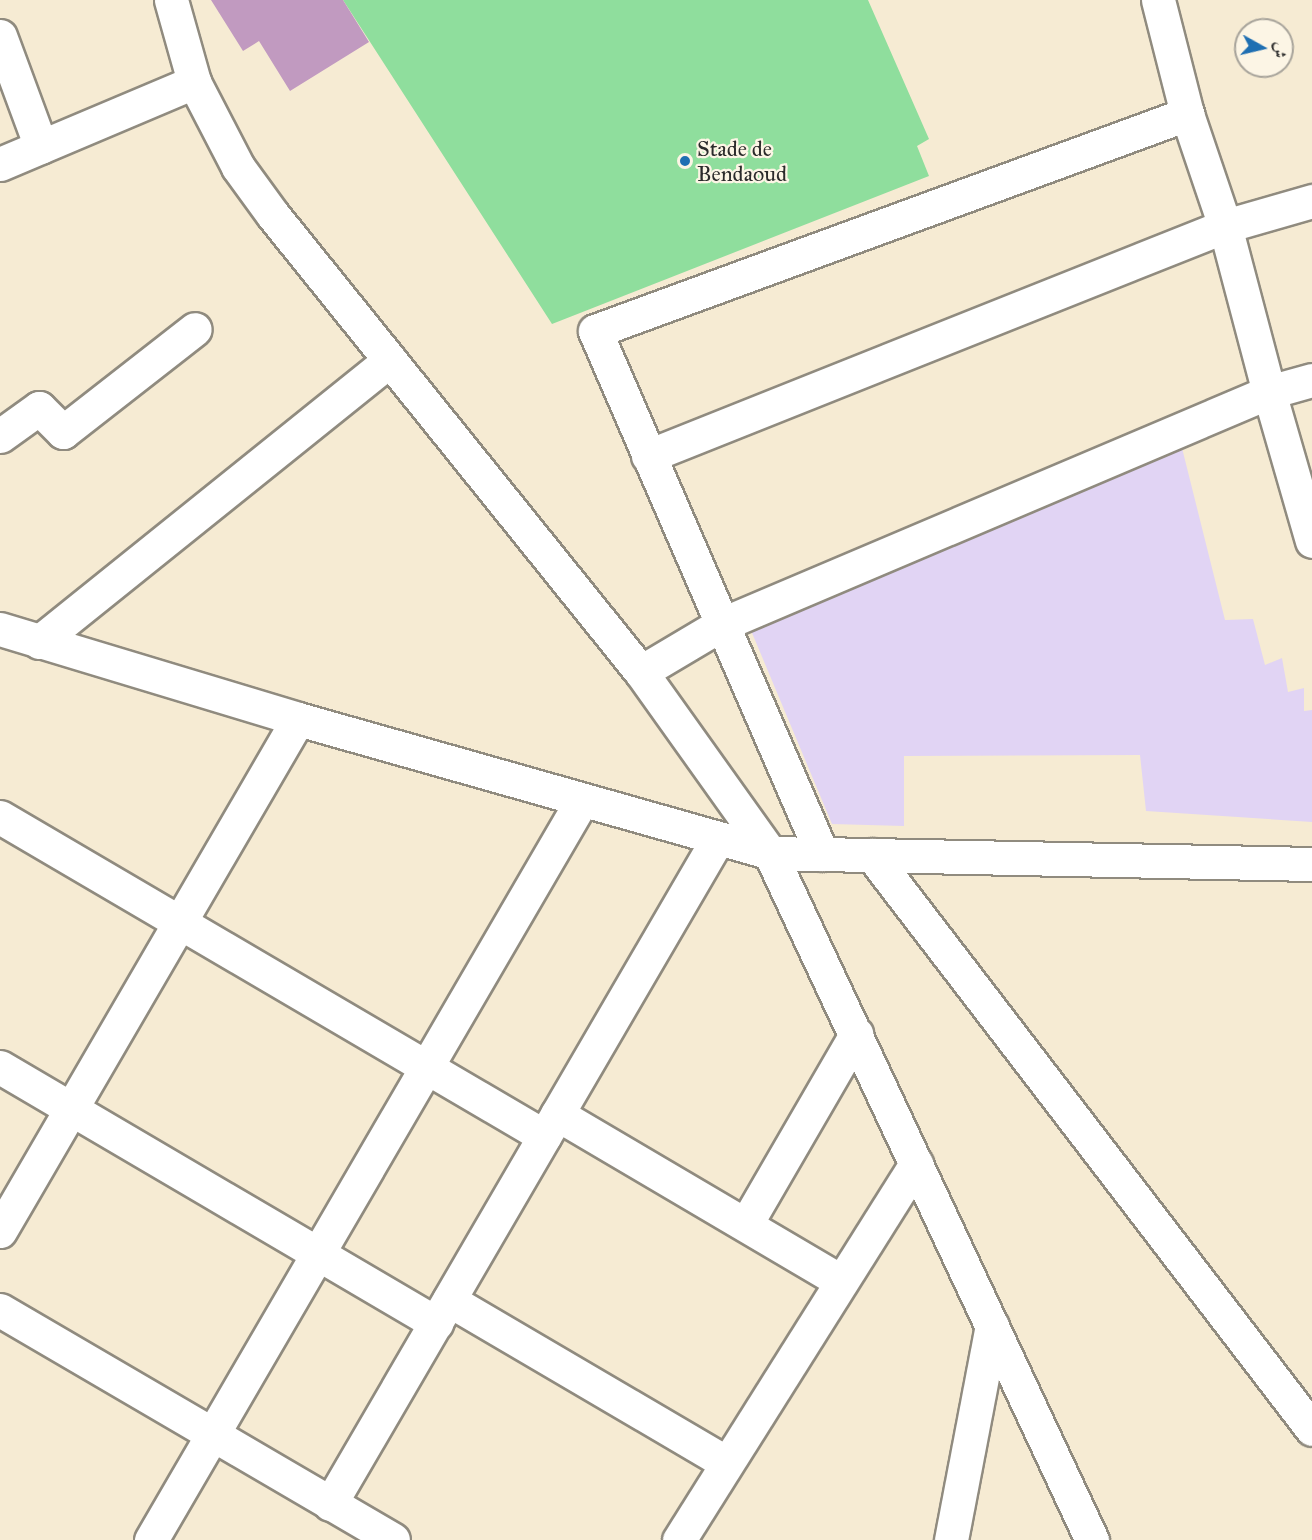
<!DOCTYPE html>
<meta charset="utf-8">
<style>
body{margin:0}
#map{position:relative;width:1312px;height:1540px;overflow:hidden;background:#f6ebd3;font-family:"IM FELL Great Primer",Amiri,serif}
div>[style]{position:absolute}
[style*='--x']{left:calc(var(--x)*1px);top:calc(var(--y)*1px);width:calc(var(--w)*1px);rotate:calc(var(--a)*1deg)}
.built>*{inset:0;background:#e1d4f4}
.green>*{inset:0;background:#8fde9d}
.building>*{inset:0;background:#c19ac0}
.roads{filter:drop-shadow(2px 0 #908b7f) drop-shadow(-2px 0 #908b7f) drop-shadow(0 2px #908b7f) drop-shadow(0 -2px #908b7f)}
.minor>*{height:33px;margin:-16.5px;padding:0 16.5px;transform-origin:16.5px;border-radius:16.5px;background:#fff}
.dots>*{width:16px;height:16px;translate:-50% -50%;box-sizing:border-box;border:3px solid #fcf5e5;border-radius:50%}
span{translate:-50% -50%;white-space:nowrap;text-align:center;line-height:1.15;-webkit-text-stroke:4.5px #fcf5e5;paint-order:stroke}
.poi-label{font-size:22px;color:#2b2b2b}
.left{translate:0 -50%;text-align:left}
.north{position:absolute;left:1234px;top:18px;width:60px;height:60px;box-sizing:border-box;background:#fcf5e5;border:2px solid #a8a49b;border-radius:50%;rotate:98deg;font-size:16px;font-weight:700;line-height:24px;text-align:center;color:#2b2b2b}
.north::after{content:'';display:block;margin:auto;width:21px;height:27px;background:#1f6fb2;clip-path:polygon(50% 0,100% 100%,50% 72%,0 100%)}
</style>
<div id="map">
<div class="built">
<div style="clip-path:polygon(1180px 440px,1225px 620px,1253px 619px,1265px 665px,1282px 658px,1288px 692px,1304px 688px,1304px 711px,1312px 710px,1312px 822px,1146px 811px,1140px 755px,904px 756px,904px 826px,832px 824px,747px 621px)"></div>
</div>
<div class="green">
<div style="clip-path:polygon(343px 0,868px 0,929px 139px,917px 146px,929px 176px,552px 324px)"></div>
</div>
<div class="building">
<div style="clip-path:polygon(211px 0,343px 0,369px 42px,290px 91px,259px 41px,243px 51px)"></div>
</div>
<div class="roads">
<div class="minor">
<div style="--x:171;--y:0;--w:85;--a:74.3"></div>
<div style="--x:194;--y:82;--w:96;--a:62.6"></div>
<div style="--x:238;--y:167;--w:59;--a:53.9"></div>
<div style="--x:273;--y:215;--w:587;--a:51.16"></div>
<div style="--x:641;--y:672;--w:222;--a:54.5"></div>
<div style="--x:770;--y:853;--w:759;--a:64.89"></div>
<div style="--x:1158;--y:0;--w:118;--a:75.7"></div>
<div style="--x:1187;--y:114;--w:118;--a:71.3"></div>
<div style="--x:1225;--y:226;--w:172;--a:75.2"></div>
<div style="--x:1269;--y:392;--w:155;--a:73.9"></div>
<div style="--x:0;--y:36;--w:118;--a:69.7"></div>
<div style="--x:0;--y:164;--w:211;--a:-22.9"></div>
<div style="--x:0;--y:436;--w:48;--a:-35.7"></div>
<div style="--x:39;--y:408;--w:34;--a:45"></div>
<div style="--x:63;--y:432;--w:167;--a:-38"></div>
<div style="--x:648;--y:456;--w:621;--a:-21.73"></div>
<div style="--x:1225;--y:226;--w:91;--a:-16"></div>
<div style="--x:0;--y:629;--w:311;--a:16.8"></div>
<div style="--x:298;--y:719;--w:491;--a:15.8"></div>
<div style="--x:770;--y:853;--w:542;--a:1.16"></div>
<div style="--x:39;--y:642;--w:450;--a:-38.8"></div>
<div style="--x:641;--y:672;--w:92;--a:-30.7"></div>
<div style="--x:720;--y:625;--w:596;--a:-23"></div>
<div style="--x:1269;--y:392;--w:45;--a:-15.6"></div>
<div style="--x:0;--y:817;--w:631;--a:30.39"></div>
<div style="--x:822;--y:854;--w:570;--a:-113.46"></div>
<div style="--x:595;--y:331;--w:631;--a:-20.13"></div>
<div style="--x:872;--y:855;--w:723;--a:52.53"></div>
<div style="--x:0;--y:1067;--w:506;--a:30.42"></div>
<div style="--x:557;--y:1114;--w:329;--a:30.5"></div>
<div style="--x:746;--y:1224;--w:220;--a:-59.9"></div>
<div style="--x:0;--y:1231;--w:592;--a:-59.8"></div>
<div style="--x:449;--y:1300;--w:322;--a:30.4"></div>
<div style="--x:0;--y:1310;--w:455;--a:30.3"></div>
<div style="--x:330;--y:1504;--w:769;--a:-59.77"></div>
<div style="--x:151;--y:1540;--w:856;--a:-59.78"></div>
<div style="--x:679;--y:1540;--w:445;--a:-57.8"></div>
<div style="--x:951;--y:1540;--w:218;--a:-79.2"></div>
</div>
</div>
<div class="dots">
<div style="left:685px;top:161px;background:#1f6fb2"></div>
</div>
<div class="poi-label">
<span class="left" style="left:697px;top:161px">Stade de<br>Bendaoud</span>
</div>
<div class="north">ش</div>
</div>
